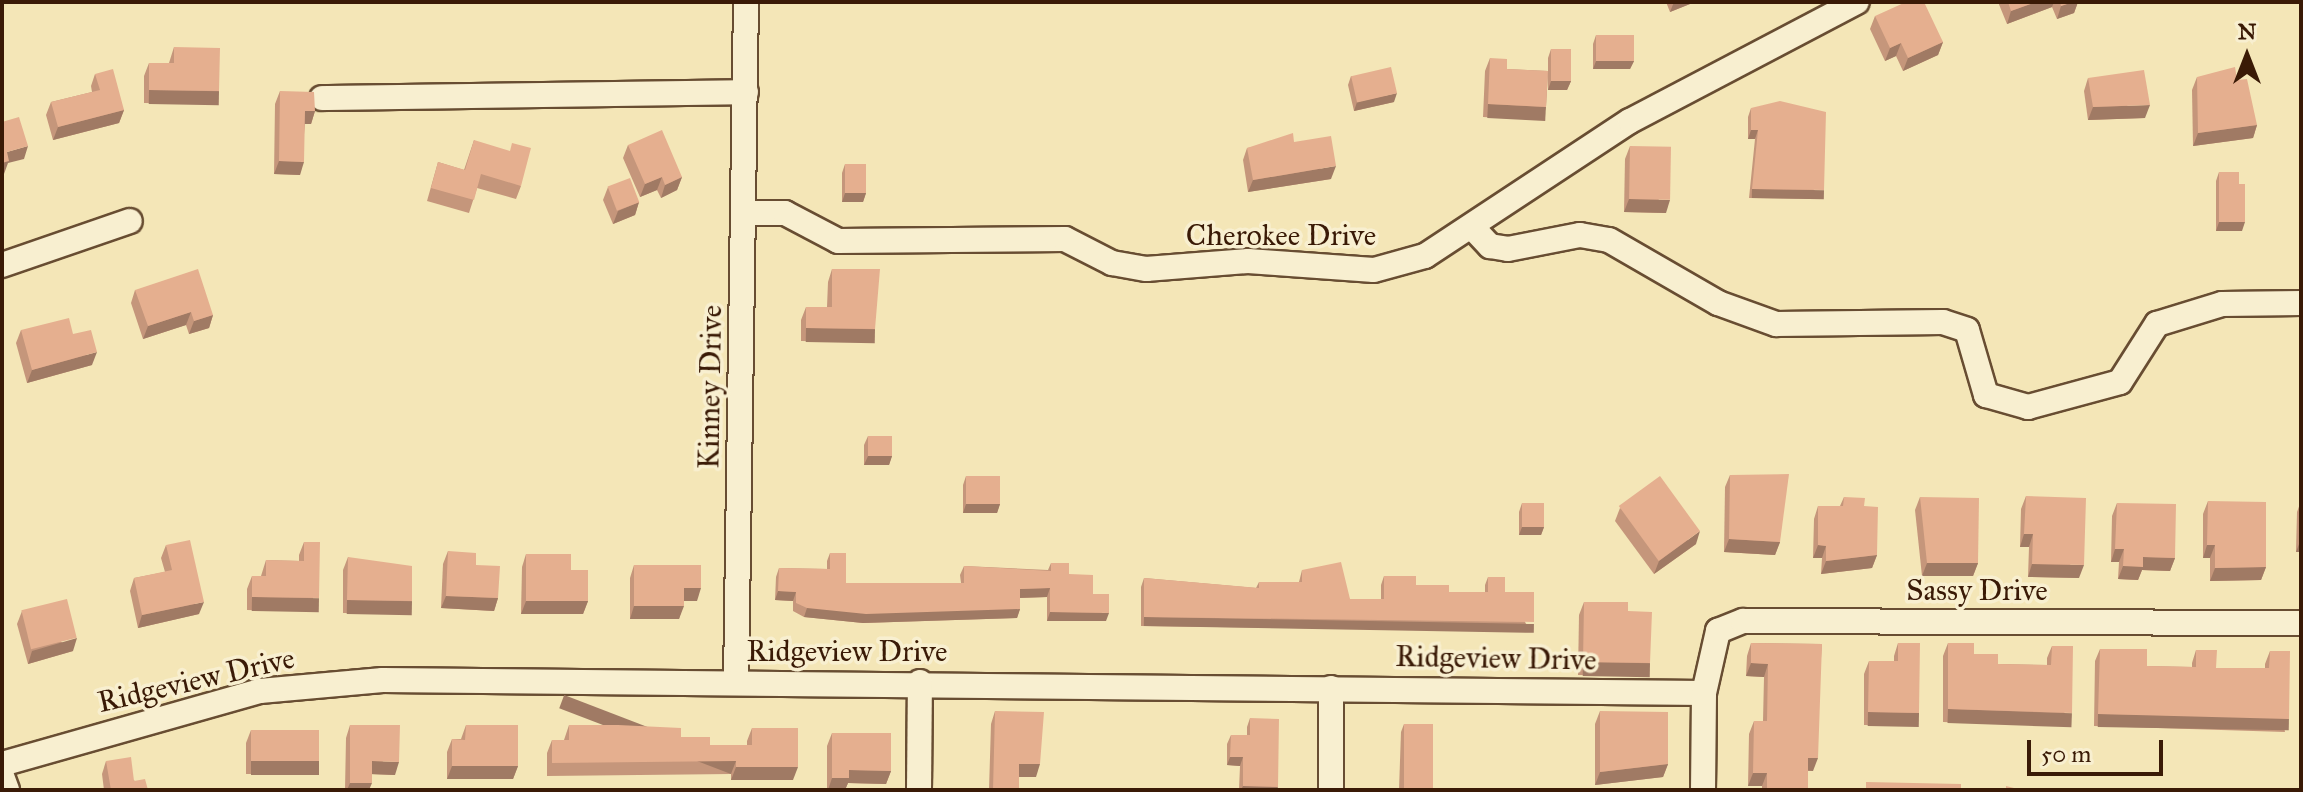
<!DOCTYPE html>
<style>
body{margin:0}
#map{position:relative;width:2303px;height:792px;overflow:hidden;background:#f4e6b7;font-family:"IM FELL Great Primer",serif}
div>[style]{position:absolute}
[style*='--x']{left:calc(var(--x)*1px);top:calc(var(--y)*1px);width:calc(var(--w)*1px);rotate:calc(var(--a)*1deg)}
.roads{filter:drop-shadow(2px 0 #684d32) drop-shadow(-2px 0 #684d32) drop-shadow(0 2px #684d32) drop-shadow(0 -2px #684d32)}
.minor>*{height:24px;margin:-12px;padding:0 12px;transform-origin:12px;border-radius:12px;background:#f8efd0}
.wall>*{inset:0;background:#c5967b}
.shaded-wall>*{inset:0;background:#a07a64;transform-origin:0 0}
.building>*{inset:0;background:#e5af8f;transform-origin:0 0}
span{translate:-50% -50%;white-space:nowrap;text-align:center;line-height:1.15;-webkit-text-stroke:7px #f8efd0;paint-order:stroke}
.street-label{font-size:30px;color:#3a1a06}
.frame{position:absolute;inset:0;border:4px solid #3a1a06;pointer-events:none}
.north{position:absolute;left:2207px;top:16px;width:80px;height:80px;-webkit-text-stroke:6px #f8efd0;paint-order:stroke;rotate:0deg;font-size:22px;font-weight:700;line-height:32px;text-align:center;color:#3a1a06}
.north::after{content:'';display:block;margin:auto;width:28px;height:36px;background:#3a1a06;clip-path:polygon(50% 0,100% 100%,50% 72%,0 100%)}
.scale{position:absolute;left:2027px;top:740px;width:136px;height:36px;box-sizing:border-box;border:4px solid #3a1a06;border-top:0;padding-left:10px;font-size:24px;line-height:28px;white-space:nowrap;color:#3a1a06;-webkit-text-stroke:6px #f8efd0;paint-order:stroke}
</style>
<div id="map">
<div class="roads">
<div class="minor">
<div style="--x:322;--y:98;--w:424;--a:-0.8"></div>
<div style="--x:744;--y:213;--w:41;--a:0"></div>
<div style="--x:785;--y:213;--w:60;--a:27.8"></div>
<div style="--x:838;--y:241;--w:227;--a:-0.5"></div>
<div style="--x:1065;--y:239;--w:53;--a:27.1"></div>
<div style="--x:1112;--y:263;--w:35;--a:10"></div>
<div style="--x:1146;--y:269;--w:102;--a:-4.5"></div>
<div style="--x:1248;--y:261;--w:126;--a:4.1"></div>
<div style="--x:1374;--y:270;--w:53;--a:-15.4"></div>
<div style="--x:1425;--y:256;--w:245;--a:-33.4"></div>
<div style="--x:1630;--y:121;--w:256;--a:-27.7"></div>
<div style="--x:1473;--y:228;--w:25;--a:47"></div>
<div style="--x:1490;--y:246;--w:18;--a:9"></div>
<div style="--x:1508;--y:249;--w:73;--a:-11"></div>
<div style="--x:1580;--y:235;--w:29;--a:10"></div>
<div style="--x:1609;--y:240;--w:126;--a:30"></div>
<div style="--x:1718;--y:303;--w:62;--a:19.9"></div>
<div style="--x:1776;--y:324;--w:167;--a:-0.7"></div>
<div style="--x:1943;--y:322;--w:25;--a:18"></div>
<div style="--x:1967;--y:330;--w:68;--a:73.7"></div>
<div style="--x:1986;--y:395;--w:44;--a:15.9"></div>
<div style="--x:2028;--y:407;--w:95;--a:-15.2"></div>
<div style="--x:2120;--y:382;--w:69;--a:-57.5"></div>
<div style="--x:2157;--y:324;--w:68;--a:-17.1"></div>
<div style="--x:2222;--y:304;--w:79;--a:-0.7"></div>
<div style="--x:2;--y:265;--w:135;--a:-19"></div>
<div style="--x:736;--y:682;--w:680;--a:-89.16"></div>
<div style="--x:1331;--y:688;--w:102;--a:90"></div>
<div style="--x:2;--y:764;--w:268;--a:-15.8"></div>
<div style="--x:260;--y:691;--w:123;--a:-5.1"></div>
<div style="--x:383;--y:680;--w:1321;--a:0.56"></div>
<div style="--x:2;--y:776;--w:15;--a:70"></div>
<div style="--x:919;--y:790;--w:108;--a:-89.5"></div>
<div style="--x:1703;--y:790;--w:97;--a:-89.4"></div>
<div style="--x:1704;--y:693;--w:64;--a:-77.3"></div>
<div style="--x:1718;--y:631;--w:27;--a:-22"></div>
<div style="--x:1743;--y:621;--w:558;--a:0.21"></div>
</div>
</div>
<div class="wall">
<div style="clip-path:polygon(1666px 2px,1695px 2px,1670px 12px)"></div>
<div style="clip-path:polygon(1998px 2px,2078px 2px,2074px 13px,2057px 19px,2052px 7px,2007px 24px)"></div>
<div style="clip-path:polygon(1875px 16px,1943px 42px,1938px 55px,1903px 71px,1896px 56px,1885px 61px,1870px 29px)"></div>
<div style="clip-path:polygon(1596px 35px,1634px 61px,1630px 69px,1593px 69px,1593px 44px)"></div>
<div style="clip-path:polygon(174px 47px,219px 91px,215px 104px,144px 103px,144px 76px,149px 63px,169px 63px)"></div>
<div style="clip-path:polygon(1551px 49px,1571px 81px,1567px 90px,1548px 90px,1548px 74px,1546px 107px,1542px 120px,1483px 117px,1485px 71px,1490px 58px,1507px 69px,1548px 71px,1548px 58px)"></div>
<div style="clip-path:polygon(95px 74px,124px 110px,119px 123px,53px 140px,46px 115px,51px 102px,92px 92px,91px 86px)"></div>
<div style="clip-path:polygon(1351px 76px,1394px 102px,1354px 111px,1348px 85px)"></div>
<div style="clip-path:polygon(2197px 77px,2257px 125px,2253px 138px,2193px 146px,2192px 90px)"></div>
<div style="clip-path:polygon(2088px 78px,2145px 118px,2088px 120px,2084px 91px)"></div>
<div style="clip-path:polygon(280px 91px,315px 111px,311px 124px,305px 124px,300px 175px,274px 174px,275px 104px)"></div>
<div style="clip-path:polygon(1751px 108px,1821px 199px,1749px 198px,1755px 139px,1748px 139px,1748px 117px)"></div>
<div style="clip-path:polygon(474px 140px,521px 186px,516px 199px,477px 188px,469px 213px,427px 201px,438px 162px,464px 170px)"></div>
<div style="clip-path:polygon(1294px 142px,1331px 179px,1248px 192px,1243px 160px,1247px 148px)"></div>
<div style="clip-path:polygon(628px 145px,682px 177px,677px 190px,661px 198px,657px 190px,640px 197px,623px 158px)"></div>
<div style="clip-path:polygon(1630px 146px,1666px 213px,1624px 212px,1625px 159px)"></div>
<div style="clip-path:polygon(845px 164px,866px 193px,863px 202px,842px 202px,842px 173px)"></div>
<div style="clip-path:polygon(2219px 172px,2239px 184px,2242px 231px,2216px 231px,2216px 181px)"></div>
<div style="clip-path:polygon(608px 187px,639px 202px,635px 215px,613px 224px,603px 200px)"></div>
<div style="clip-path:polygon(832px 269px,875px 329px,870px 342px,801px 341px,801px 320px,806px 307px,827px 307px,828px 282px)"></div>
<div style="clip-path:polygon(135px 290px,213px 315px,209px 328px,189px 334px,186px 325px,143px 339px,131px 303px)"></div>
<div style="clip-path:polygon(21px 330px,73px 334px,92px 365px,27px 383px,16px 343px)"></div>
<div style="clip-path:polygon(868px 436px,892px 456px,889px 465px,864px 465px,864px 445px)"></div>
<div style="clip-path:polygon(1730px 475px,1780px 542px,1775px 555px,1724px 552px,1725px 487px)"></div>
<div style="clip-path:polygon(966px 476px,1000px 504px,997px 513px,963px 513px,963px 485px)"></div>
<div style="clip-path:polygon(2026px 496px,2079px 578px,2028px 577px,2029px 547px,2020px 547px,2021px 509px)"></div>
<div style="clip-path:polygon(1844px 497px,1864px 506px,1877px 555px,1872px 568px,1821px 574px,1822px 558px,1813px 558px,1814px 519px,1818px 506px,1840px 506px)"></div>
<div style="clip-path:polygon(1920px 497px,1978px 563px,1973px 576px,1922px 576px,1915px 510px)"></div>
<div style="clip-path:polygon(2208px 501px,2266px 567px,2261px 580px,2210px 581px,2210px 558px,2203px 558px,2203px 514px)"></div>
<div style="clip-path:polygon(2301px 501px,2301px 552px,2296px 552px,2297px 512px)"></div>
<div style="clip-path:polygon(1522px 503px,1544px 527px,1541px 535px,1519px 535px,1519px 512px)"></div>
<div style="clip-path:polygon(2117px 503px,2175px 558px,2170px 571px,2142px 570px,2138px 580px,2118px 579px,2119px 562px,2111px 562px,2112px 516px)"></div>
<div style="clip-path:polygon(1620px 508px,1696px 544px,1654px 574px,1615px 521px)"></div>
<div style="clip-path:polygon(304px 542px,315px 611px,247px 610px,247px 589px,252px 576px,261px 576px,266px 560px,299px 561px,299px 555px)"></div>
<div style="clip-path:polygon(166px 545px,199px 614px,138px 628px,130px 591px,134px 578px,165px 572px,161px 558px)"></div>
<div style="clip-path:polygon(448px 551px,476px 565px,498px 598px,494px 611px,441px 608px,443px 564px)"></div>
<div style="clip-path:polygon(830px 553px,846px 583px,961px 583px,960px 575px,964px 566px,1048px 570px,1051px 563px,1069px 574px,1093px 594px,1106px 621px,1047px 621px,1047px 597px,1020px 598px,1020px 609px,1017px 618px,863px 623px,804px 617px,793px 611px,793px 601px,775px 600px,776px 577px,779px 568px,827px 569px,827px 561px)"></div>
<div style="clip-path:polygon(526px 554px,571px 570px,588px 601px,583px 614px,521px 614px,522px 567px)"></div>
<div style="clip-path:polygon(348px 557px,412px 601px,407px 614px,343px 613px,343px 570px)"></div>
<div style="clip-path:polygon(634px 565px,697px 601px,684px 601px,679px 619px,630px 619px,630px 578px)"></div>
<div style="clip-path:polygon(1302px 570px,1350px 599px,1381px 599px,1381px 585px,1384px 576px,1416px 585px,1449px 592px,1485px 592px,1485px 585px,1488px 577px,1505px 592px,1531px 631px,1141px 626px,1141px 587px,1144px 578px,1256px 588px,1259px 582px,1299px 582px)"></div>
<div style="clip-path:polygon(1584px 602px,1628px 611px,1650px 663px,1645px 676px,1578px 675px,1579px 615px)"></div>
<div style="clip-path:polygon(22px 611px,73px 651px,28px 664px,17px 624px)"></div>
<div style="clip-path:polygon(1751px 643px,1822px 644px,1813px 771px,1808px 771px,1808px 790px,1762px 790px,1762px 786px,1748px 786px,1749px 734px,1754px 721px,1763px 721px,1764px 677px,1746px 676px,1747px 656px)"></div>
<div style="clip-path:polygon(1898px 643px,1919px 713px,1915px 726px,1864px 725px,1864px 674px,1869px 661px,1894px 661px,1894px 656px)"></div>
<div style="clip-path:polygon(1948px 643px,1998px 664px,2047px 665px,2047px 658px,2052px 646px,2067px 726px,1943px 722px,1943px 656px)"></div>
<div style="clip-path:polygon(2100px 649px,2147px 666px,2192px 667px,2192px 663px,2196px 650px,2216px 668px,2265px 668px,2265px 664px,2270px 651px,2285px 732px,2094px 726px,2095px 661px)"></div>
<div style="clip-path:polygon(995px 711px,1036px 777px,1019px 777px,1019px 790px,989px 790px,991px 724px)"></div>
<div style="clip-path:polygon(1600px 711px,1668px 764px,1663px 777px,1595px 785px,1595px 724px)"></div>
<div style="clip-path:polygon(1250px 718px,1278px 787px,1276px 790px,1239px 790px,1240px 766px,1227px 765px,1227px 744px,1231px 735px,1247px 735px,1247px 727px)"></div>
<div style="clip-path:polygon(1404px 724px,1433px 790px,1399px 790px,1401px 732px)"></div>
<div style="clip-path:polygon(350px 725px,395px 775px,372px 774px,369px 790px,345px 790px,346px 738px)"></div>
<div style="clip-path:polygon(466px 725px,518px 766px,513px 779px,447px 779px,447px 752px,452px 739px,461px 739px)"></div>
<div style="clip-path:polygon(569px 725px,681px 737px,710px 745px,747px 745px,747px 741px,752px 728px,793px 780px,731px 780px,731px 774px,547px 776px,547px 753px,552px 740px,564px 740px)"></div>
<div style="clip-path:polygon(251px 730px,319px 761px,315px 774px,246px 774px,246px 743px)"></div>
<div style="clip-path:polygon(832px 733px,891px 771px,886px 784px,848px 783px,845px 790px,827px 790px,827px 746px)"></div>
<div style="clip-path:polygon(106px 761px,148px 790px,104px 790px,102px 774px)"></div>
</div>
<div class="shaded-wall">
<div style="clip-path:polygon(1674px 2px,1695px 2px,1670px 12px)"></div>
<div style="clip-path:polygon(2036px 2px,2054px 2px,2052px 7px,2007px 24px,2011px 11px)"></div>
<div style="clip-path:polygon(2073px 2px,2078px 2px,2074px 13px,2057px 19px,2061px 6px)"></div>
<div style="clip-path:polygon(1943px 42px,1938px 55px,1903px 71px,1908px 58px)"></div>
<div style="clip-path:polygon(1901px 43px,1896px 56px,1885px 61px,1890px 48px)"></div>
<div style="clip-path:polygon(1596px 61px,1634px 61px,1630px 69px,1593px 69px)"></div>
<div style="clip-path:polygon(1551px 81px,1571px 81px,1567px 90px,1548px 90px)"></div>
<div style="left:149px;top:90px;width:70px;height:14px;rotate:1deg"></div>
<div style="clip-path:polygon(1397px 93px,1394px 102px,1354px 111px,1357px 102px)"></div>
<div style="left:1488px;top:104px;width:58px;height:14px;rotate:3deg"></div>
<div style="clip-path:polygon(2150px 105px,2145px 118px,2088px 120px,2093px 107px)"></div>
<div style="clip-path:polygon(124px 110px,119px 123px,53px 140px,58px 127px)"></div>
<div style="clip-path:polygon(305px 111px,315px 111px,311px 124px,301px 124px)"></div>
<div style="clip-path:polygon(2257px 125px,2253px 138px,2193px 146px,2198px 133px)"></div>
<div style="clip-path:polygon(1751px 130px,1758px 130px,1755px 139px,1748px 139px)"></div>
<div style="clip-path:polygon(28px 146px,24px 159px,8px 163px,4px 174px,2px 174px,2px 163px,7px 152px)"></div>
<div style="clip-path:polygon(279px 161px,304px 162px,300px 175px,274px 174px)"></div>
<div style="clip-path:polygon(1336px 166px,1331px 179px,1248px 192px,1253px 180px)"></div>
<div style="clip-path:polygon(662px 177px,657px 190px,640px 197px,645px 184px)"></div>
<div style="clip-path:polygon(682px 177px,677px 190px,661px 198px,665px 185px)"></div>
<div style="left:1752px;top:189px;width:72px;height:9px;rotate:1deg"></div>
<div style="clip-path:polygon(845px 193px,866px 193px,863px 202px,842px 202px)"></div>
<div style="clip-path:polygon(1629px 199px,1670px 200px,1666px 213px,1624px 212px)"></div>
<div style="clip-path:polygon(639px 202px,635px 215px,613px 224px,618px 211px)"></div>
<div style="clip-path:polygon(2219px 222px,2245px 222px,2242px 231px,2216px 231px)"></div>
<div style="clip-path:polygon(191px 312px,186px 325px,143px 339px,148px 326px)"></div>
<div style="clip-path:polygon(213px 315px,209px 328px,189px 334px,194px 321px)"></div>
<div style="left:806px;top:328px;width:69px;height:14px;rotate:1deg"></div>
<div style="clip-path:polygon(97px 352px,92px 365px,27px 383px,32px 370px)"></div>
<div style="clip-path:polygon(868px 456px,892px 456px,889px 465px,864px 465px)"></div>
<div style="clip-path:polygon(966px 504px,1000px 504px,997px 513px,963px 513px)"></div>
<div style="clip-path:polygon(1522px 527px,1544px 527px,1541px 535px,1519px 535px)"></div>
<div style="clip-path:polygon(1700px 531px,1696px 544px,1654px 574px,1659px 561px)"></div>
<div style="clip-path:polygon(2024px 534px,2033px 534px,2029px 547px,2020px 547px)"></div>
<div style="clip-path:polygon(1729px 539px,1780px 542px,1775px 555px,1724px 552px)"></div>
<div style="clip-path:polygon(2301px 539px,2301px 552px,2296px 552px)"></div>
<div style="clip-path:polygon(1818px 545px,1826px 546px,1822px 558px,1813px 558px)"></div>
<div style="clip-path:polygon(2207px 545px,2215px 545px,2210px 558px,2203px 558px)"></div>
<div style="clip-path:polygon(2115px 549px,2124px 549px,2119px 562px,2111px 562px)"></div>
<div style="clip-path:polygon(1877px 555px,1872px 568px,1821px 574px,1826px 561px)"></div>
<div style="clip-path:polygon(2143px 557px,2175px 558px,2170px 571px,2142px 570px,2138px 580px,2118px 579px,2123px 566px)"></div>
<div style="clip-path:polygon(1927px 563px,1978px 563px,1973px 576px,1922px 576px)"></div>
<div style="clip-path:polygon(2032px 564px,2084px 565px,2079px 578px,2028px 577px)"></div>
<div style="clip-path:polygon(2266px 567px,2261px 580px,2210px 581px,2215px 568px)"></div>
<div style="clip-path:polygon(684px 588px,701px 588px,697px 601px,679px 601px)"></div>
<div style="clip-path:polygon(1050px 588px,1047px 597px,1017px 598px,1020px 589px)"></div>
<div style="clip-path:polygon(778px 591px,796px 592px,793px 601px,775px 600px)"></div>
<div style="clip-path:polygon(446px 596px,498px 598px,494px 611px,441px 608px)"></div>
<div style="left:252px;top:597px;width:67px;height:14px;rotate:1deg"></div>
<div style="left:347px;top:600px;width:65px;height:14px;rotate:1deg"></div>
<div style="clip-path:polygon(526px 601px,588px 601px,583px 614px,521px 614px)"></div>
<div style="clip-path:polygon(204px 602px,199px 614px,138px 628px,142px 615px)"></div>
<div style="clip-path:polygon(634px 606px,684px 606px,679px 619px,630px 619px)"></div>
<div style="clip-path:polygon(807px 608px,1020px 609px,1017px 618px,863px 623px,804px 617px)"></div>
<div style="clip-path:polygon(1050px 612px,1109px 613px,1106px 621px,1047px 621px)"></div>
<div style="left:1144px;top:617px;width:390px;height:9px;rotate:1deg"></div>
<div style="clip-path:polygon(77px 638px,73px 651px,28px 664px,32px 651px)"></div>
<div style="left:1583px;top:662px;width:67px;height:14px;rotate:1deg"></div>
<div style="clip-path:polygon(1751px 663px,1768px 664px,1764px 677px,1746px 676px)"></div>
<div style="left:1948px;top:709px;width:124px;height:14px;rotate:2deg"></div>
<div style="left:1868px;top:712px;width:51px;height:14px;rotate:1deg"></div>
<div style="left:2098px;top:714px;width:191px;height:13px;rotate:1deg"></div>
<div style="clip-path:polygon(1230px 757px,1243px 757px,1240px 766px,1227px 765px)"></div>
<div style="clip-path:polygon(1808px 758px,1818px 758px,1813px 771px,1804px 770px)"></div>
<div style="left:251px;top:761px;width:68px;height:14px"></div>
<div style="clip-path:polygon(372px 761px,399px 762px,395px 775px,368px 774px)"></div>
<div style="left:736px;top:761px;width:14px;height:184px;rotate:111deg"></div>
<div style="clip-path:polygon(1019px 764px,1040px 764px,1036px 777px,1014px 777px)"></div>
<div style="clip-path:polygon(1668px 764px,1663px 777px,1595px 785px,1600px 772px)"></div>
<div style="clip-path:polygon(452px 766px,518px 766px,513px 779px,447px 779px)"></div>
<div style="clip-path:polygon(736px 767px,798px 767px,793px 780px,731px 780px)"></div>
<div style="clip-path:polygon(849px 770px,891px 771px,886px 784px,848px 783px,845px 790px,828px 790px,832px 778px)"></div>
<div style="clip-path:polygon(1753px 773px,1767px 773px,1762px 786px,1748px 786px)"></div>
<div style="clip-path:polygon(350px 783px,372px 783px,369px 790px,347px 790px)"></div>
<div style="clip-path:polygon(1243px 786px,1278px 787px,1276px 790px,1241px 790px)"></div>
</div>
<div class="building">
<div style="clip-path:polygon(1906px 2px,1924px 2px,1943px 42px,1908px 58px,1901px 43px,1890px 48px,1875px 16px)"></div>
<div style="clip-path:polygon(2008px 2px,2036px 2px,2011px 11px)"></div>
<div style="clip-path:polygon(2060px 2px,2073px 2px,2061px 6px)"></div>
<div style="left:1596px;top:35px;width:38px;height:26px"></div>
<div style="clip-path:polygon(174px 47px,220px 48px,219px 91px,149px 90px,149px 63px,174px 63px)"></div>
<div style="left:1551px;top:49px;width:20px;height:32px"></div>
<div style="clip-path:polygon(1490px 58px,1507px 59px,1507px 69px,1548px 71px,1546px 107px,1488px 104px)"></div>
<div style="left:1391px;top:67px;width:27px;height:41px;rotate:77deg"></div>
<div style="clip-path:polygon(2235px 67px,2237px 80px,2247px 79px,2257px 125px,2198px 133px,2197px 77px)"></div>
<div style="clip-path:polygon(113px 69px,124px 110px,58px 127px,51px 102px,100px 90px,95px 74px)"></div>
<div style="clip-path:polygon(2144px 70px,2150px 105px,2093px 107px,2088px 78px)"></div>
<div style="clip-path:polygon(280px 91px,314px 92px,315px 111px,305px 111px,304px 162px,279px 161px)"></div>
<div style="clip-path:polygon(1780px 101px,1826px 112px,1824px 190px,1752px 189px,1758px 130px,1751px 130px,1751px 108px)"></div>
<div style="clip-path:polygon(19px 117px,28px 146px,7px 152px,9px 161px,2px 163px,2px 122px)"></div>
<div style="clip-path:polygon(662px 130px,682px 177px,665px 185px,662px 177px,645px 184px,628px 145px)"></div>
<div style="clip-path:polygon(1293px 133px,1294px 142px,1331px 136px,1336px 166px,1253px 180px,1247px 148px)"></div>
<div style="clip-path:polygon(474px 140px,510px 151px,512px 143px,531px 148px,521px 186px,481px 174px,474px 200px,431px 188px,438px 162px,465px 170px)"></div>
<div style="left:1630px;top:146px;width:41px;height:53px;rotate:1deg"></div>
<div style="left:845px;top:164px;width:21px;height:29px"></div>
<div style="clip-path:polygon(2219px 172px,2239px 172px,2239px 184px,2245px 184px,2245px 222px,2219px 222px)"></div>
<div style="left:630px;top:178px;width:26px;height:24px;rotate:69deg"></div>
<div style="clip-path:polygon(198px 269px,213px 315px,194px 321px,191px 312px,148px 326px,135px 290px)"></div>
<div style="clip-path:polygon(832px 269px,880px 269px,875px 329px,806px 328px,806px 307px,832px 307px)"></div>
<div style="clip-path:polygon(69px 318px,73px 334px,91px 330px,97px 352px,32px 370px,21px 330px)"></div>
<div style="left:868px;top:436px;width:24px;height:20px"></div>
<div style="clip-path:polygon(1789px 474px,1780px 542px,1729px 539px,1730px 475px)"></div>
<div style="left:966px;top:476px;width:34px;height:28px"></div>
<div style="left:1660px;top:476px;width:68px;height:51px;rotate:54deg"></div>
<div style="clip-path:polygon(2026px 496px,2086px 498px,2084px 565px,2032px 564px,2033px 534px,2024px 534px)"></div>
<div style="clip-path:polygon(1844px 497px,1865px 498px,1864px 506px,1878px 507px,1877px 555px,1826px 561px,1826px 546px,1818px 545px,1818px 506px,1843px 506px)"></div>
<div style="clip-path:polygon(1920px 497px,1979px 498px,1978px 563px,1927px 563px)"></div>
<div style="clip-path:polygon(2208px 501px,2266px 502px,2266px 567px,2215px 568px,2215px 545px,2207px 545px)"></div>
<div style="left:1522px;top:503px;width:22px;height:24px"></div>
<div style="clip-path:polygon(2117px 503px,2176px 504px,2175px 558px,2143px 557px,2143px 567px,2123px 566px,2124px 549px,2115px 549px)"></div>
<div style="clip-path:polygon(190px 540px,204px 602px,142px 615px,134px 578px,172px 570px,166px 545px)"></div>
<div style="clip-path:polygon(304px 542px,320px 542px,319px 598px,252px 597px,252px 576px,266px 576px,266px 560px,304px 561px)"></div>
<div style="clip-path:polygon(448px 551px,476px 553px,476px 565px,500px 566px,498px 598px,446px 596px)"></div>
<div style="clip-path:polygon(830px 553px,846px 553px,846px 583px,964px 583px,964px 566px,1051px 571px,1051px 563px,1069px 563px,1069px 574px,1093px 575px,1093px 594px,1109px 594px,1109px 613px,1050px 612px,1050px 588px,1020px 589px,1020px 609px,866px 614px,807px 608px,796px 603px,796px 592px,778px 591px,779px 568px,830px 569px)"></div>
<div style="clip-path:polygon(526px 554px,571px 554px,571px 570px,588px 570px,588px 601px,526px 601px)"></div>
<div style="clip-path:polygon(348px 557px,412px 566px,412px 601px,347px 600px)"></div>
<div style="clip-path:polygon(1341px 562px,1350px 599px,1384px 599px,1384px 576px,1416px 576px,1416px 585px,1449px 585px,1449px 592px,1488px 592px,1488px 577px,1505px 577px,1505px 592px,1534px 592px,1534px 622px,1144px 617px,1144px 578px,1259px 588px,1259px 582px,1302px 582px,1302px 570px)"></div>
<div style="clip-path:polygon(634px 565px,701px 565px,701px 588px,684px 588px,684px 606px,634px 606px)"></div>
<div style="left:67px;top:599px;width:40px;height:47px;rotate:76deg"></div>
<div style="clip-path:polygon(1584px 602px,1628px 602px,1628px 611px,1652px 612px,1650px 663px,1583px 662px)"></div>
<div style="clip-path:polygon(1751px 643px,1822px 644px,1818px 758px,1808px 758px,1808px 790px,1767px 790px,1767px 773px,1753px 773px,1754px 721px,1767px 721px,1768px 664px,1751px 663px)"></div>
<div style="clip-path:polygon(1898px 643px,1920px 643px,1919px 713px,1868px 712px,1869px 661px,1898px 661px)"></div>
<div style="clip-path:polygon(1948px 643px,1974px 643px,1974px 654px,1998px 654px,1998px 664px,2051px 665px,2052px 646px,2073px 646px,2072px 713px,1948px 709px)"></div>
<div style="clip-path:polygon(2100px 649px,2147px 649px,2147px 666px,2196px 667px,2196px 650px,2217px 650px,2216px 668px,2269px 668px,2270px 651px,2290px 651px,2289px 719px,2098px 714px)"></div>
<div style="clip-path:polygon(995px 711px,1044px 712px,1040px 764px,1019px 764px,1019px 790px,993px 790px)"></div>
<div style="clip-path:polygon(1600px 711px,1668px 712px,1668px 764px,1600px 772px)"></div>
<div style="clip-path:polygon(1250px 718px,1279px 719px,1278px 787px,1243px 786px,1243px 757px,1230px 757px,1231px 735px,1250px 735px)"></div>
<div style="left:1404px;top:724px;width:29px;height:66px"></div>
<div style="clip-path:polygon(350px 725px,400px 725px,399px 762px,372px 761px,372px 783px,350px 783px)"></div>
<div style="clip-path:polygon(466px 725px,518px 725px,518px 766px,452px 766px,452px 739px,465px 740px)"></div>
<div style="clip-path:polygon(569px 725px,618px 725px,681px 728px,681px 737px,710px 737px,710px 745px,752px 745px,752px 728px,798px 728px,798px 767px,736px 767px,736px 761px,552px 763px,552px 740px,569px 740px)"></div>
<div style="left:251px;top:730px;width:68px;height:31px"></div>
<div style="clip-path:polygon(832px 733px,891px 733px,891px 771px,849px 770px,849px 778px,832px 778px)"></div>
<div style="clip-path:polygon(131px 757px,134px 781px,145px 779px,148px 790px,111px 790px,106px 761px)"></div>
<div style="clip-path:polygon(1866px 782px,1961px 784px,1961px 790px,1866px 790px)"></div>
<div style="clip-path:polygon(2006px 786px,2022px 790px,2006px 790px)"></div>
<div style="clip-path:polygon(2077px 788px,2149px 790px,2077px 790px)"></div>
</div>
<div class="street-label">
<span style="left:1281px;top:235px">Cherokee Drive</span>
<span style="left:710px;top:387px;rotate:-89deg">Kinney Drive</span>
<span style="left:1977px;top:590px">Sassy Drive</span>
<span style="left:847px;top:651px">Ridgeview Drive</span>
<span style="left:1496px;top:658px;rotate:1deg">Ridgeview Drive</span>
<span style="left:196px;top:680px;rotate:-13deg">Ridgeview Drive</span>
</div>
<div class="frame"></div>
<div class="north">N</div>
<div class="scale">50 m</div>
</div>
